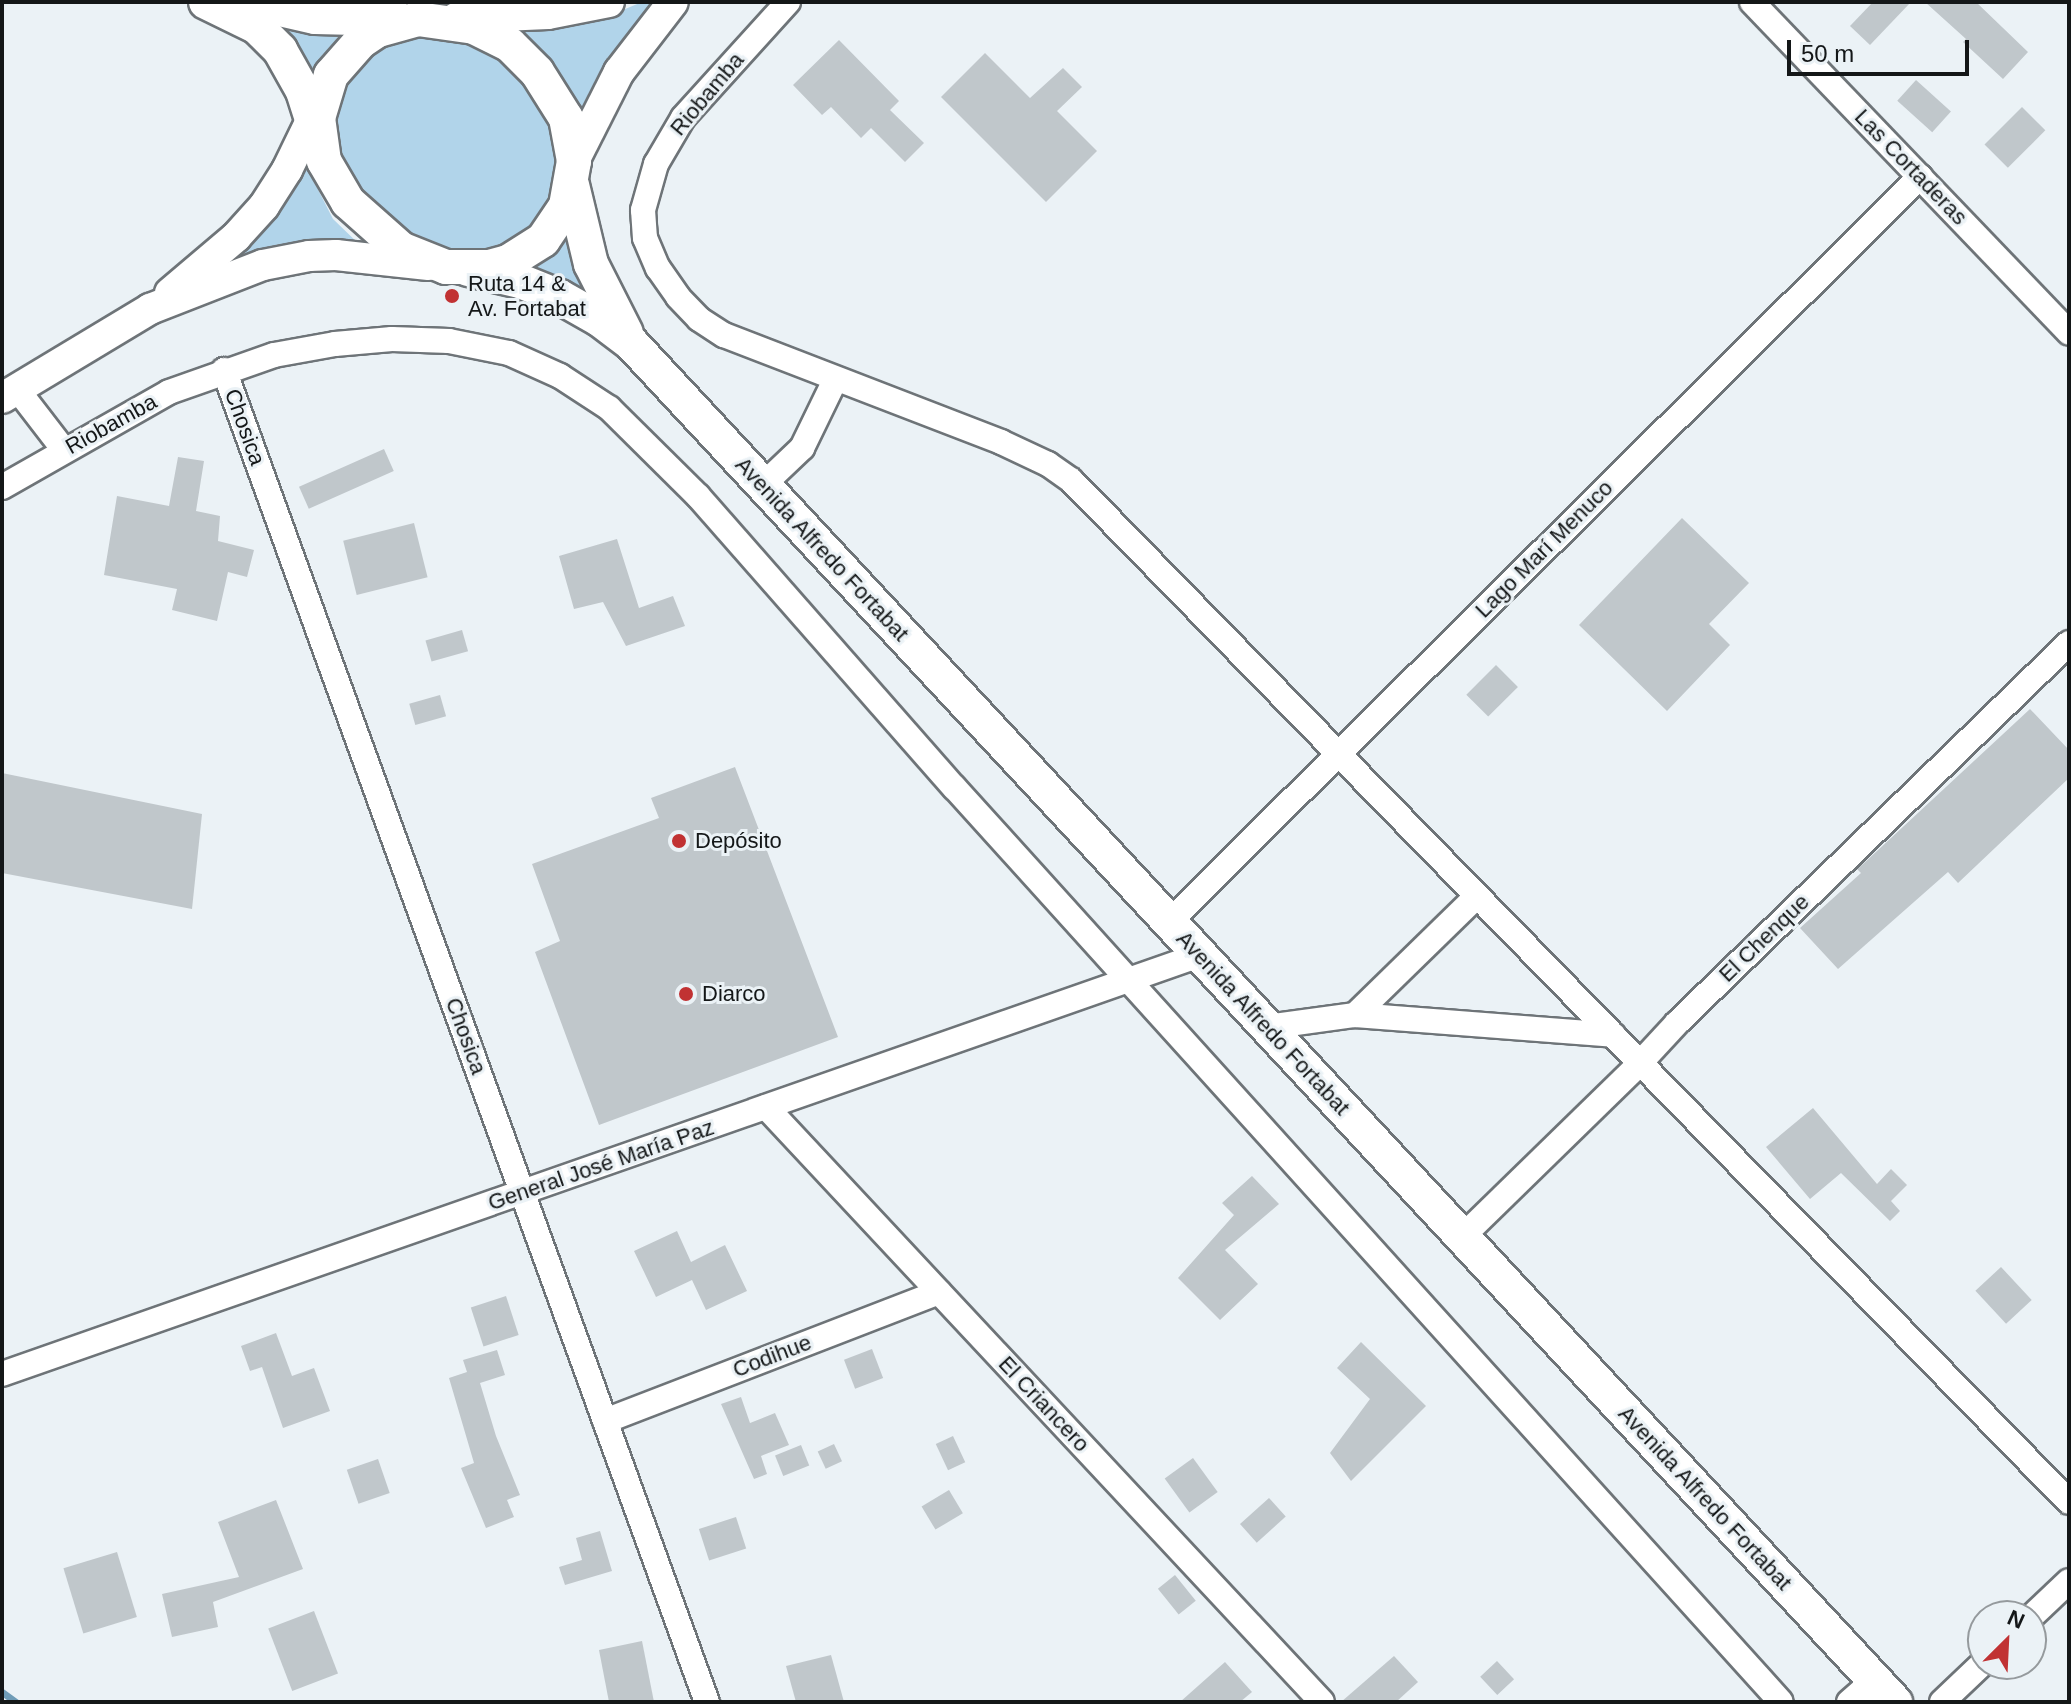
<!DOCTYPE html>
<meta charset="utf-8">
<style>
body{margin:0}
#map{position:relative;width:2071px;height:1704px;overflow:hidden;background:#ebf2f6;font-family:Helvetica,sans-serif}
div>[style]{position:absolute}
[style*='--x']{left:calc(var(--x)*1px);top:calc(var(--y)*1px);width:calc(var(--w)*1px);rotate:calc(var(--a)*1deg)}
.green>*{inset:0;background:#b1d4ea}
.stream>*{height:7px;margin:-3.5px;padding:0 3.5px;transform-origin:3.5px;border-radius:3.5px;background:#6f9cb7}
.building>*{inset:0;background:#c0c7cb;transform-origin:0 0}
.roads{filter:drop-shadow(2px 0 #6e7478) drop-shadow(-2px 0 #6e7478) drop-shadow(0 2px #6e7478) drop-shadow(0 -2px #6e7478)}
.minor>*{height:24px;margin:-12px;padding:0 12px;transform-origin:12px;border-radius:12px;background:#fff}
.major>*{height:30px;margin:-15px;padding:0 15px;transform-origin:15px;border-radius:15px;background:#fff}
.highway>*{height:34px;margin:-17px;padding:0 17px;transform-origin:17px;border-radius:17px;background:#fff}
.dots>*{width:22px;height:22px;translate:-50% -50%;box-sizing:border-box;border:4px solid #ebf2f6;border-radius:50%}
span{translate:-50% -50%;white-space:nowrap;text-align:center;line-height:1.15;-webkit-text-stroke:6px #ebf2f6;paint-order:stroke}
.street-label{font-size:22px;color:#141718}
.poi-label{font-size:22px;color:#141718}
.left{translate:0 -50%;text-align:left}
.frame{position:absolute;inset:0;border:4px solid #141718;pointer-events:none}
.north{position:absolute;left:1967px;top:1600px;width:80px;height:80px;box-sizing:border-box;background:#ebf2f6;border:2px solid #959a9d;border-radius:50%;rotate:24deg;font-size:22px;font-weight:700;line-height:32px;text-align:center;color:#141718}
.north::after{content:'';display:block;margin:auto;width:28px;height:36px;background:#c13233;clip-path:polygon(50% 0,100% 100%,50% 72%,0 100%)}
.scale{position:absolute;left:1787px;top:40px;width:182px;height:36px;box-sizing:border-box;border:4px solid #141718;border-top:0;padding-left:10px;font-size:24px;line-height:28px;white-space:nowrap;color:#141718;-webkit-text-stroke:6px #ebf2f6;paint-order:stroke}
</style>
<div id="map">
<div class="green">
<div style="clip-path:polygon(642px 2px,658px 2px,583px 122px,565px 82px,547px 55px,511px 27px,618px 12px)"></div>
<div style="clip-path:polygon(256px 18px,341px 32px,309px 82px)"></div>
<div style="clip-path:polygon(412px 32px,471px 41px,505px 62px,532px 94px,553px 131px,557px 165px,544px 211px,524px 233px,495px 249px,457px 253px,416px 240px,367px 199px,344px 161px,335px 128px,336px 111px,347px 78px,375px 48px)"></div>
<div style="clip-path:polygon(304px 162px,333px 219px,361px 246px,319px 242px,275px 245px,224px 264px)"></div>
<div style="clip-path:polygon(569px 234px,603px 309px,526px 271px,553px 255px)"></div>
</div>
<div class="stream">
<div style="--x:2;--y:1692;--w:17;--a:36"></div>
</div>
<div class="building">
<div style="clip-path:polygon(1873px 2px,1911px 2px,1870px 45px,1850px 26px)"></div>
<div style="clip-path:polygon(1925px 2px,1976px 2px,2028px 52px,2003px 79px,1963px 42px,1966px 39px)"></div>
<div style="clip-path:polygon(839px 40px,899px 101px,890px 110px,924px 143px,905px 162px,871px 128px,861px 138px,831px 107px,822px 115px,793px 85px)"></div>
<div style="clip-path:polygon(985px 53px,1030px 98px,1063px 68px,1082px 87px,1057px 111px,1097px 151px,1046px 202px,941px 97px)"></div>
<div style="left:1916px;top:80px;width:47px;height:28px;rotate:42deg"></div>
<div style="left:2022px;top:107px;width:33px;height:53px;rotate:45deg"></div>
<div style="left:384px;top:449px;width:24px;height:93px;rotate:66deg"></div>
<div style="clip-path:polygon(178px 457px,204px 461px,196px 511px,220px 516px,218px 541px,254px 550px,247px 577px,228px 572px,217px 621px,172px 610px,177px 589px,104px 575px,117px 496px,169px 506px)"></div>
<div style="clip-path:polygon(1682px 518px,1749px 583px,1709px 624px,1730px 645px,1667px 711px,1579px 625px)"></div>
<div style="left:414px;top:523px;width:56px;height:73px;rotate:76deg"></div>
<div style="clip-path:polygon(617px 539px,639px 608px,673px 596px,685px 626px,626px 646px,603px 602px,574px 609px,559px 556px)"></div>
<div style="left:462px;top:630px;width:22px;height:38px;rotate:74deg"></div>
<div style="left:1496px;top:665px;width:31px;height:42px;rotate:45deg"></div>
<div style="left:440px;top:695px;width:22px;height:32px;rotate:74deg"></div>
<div style="clip-path:polygon(2030px 709px,2069px 750px,2069px 778px,1958px 883px,1948px 872px,1838px 969px,1800px 928px,1861px 873px,1857px 869px,1863px 864px)"></div>
<div style="clip-path:polygon(735px 767px,838px 1037px,599px 1125px,535px 952px,560px 941px,532px 864px,659px 818px,651px 798px)"></div>
<div style="clip-path:polygon(2px 773px,202px 814px,192px 909px,2px 873px)"></div>
<div style="clip-path:polygon(1813px 1108px,1877px 1184px,1891px 1169px,1907px 1185px,1891px 1201px,1900px 1211px,1890px 1221px,1841px 1173px,1810px 1199px,1766px 1147px)"></div>
<div style="clip-path:polygon(1252px 1176px,1279px 1204px,1225px 1250px,1258px 1284px,1220px 1320px,1178px 1278px,1234px 1215px,1222px 1203px)"></div>
<div style="clip-path:polygon(677px 1231px,691px 1262px,725px 1245px,747px 1291px,706px 1310px,692px 1280px,656px 1297px,634px 1251px)"></div>
<div style="left:2001px;top:1267px;width:45px;height:35px;rotate:47deg"></div>
<div style="left:506px;top:1296px;width:41px;height:37px;rotate:72deg"></div>
<div style="clip-path:polygon(276px 1333px,292px 1376px,314px 1368px,330px 1411px,283px 1428px,262px 1367px,250px 1371px,241px 1346px)"></div>
<div style="clip-path:polygon(1361px 1342px,1426px 1406px,1351px 1481px,1330px 1453px,1370px 1399px,1337px 1368px)"></div>
<div style="left:872px;top:1349px;width:31px;height:30px;rotate:69deg"></div>
<div style="clip-path:polygon(497px 1350px,505px 1375px,480px 1383px,496px 1436px,520px 1495px,507px 1500px,514px 1517px,486px 1528px,461px 1468px,474px 1463px,449px 1378px,467px 1372px,463px 1360px)"></div>
<div style="clip-path:polygon(741px 1397px,750px 1423px,775px 1413px,789px 1445px,761px 1456px,767px 1474px,754px 1479px,721px 1404px)"></div>
<div style="left:953px;top:1436px;width:29px;height:19px;rotate:65deg"></div>
<div style="left:834px;top:1444px;width:19px;height:18px;rotate:65deg"></div>
<div style="left:801px;top:1445px;width:22px;height:28px;rotate:68deg"></div>
<div style="left:1193px;top:1458px;width:42px;height:35px;rotate:54deg"></div>
<div style="left:378px;top:1459px;width:36px;height:33px;rotate:71deg"></div>
<div style="left:949px;top:1490px;width:27px;height:32px;rotate:59deg"></div>
<div style="left:1269px;top:1498px;width:25px;height:39px;rotate:48deg"></div>
<div style="clip-path:polygon(276px 1500px,303px 1569px,213px 1602px,218px 1627px,172px 1637px,162px 1594px,239px 1577px,218px 1522px)"></div>
<div style="left:736px;top:1517px;width:33px;height:39px;rotate:72deg"></div>
<div style="clip-path:polygon(600px 1531px,612px 1571px,565px 1585px,559px 1567px,582px 1560px,576px 1538px)"></div>
<div style="left:117px;top:1552px;width:68px;height:56px;rotate:73deg"></div>
<div style="left:1175px;top:1575px;width:33px;height:22px;rotate:51deg"></div>
<div style="left:314px;top:1611px;width:67px;height:49px;rotate:69deg"></div>
<div style="clip-path:polygon(642px 1641px,654px 1702px,609px 1702px,599px 1650px)"></div>
<div style="clip-path:polygon(831px 1655px,844px 1702px,796px 1702px,786px 1666px)"></div>
<div style="clip-path:polygon(1394px 1656px,1418px 1682px,1396px 1702px,1341px 1702px)"></div>
<div style="left:1497px;top:1661px;width:25px;height:23px;rotate:47deg"></div>
<div style="clip-path:polygon(1225px 1662px,1252px 1692px,1240px 1702px,1180px 1702px)"></div>
</div>
<div class="roads">
<div class="minor">
<div style="--x:788;--y:2;--w:156;--a:132.2"></div>
<div style="--x:683;--y:118;--w:53;--a:120.4"></div>
<div style="--x:656;--y:164;--w:48;--a:105.8"></div>
<div style="--x:643;--y:210;--w:28;--a:86"></div>
<div style="--x:645;--y:238;--w:33;--a:67"></div>
<div style="--x:658;--y:268;--w:35;--a:55"></div>
<div style="--x:678;--y:297;--w:30;--a:46"></div>
<div style="--x:699;--y:319;--w:30;--a:33"></div>
<div style="--x:724;--y:335;--w:297;--a:21.1"></div>
<div style="--x:1001;--y:442;--w:52;--a:25.1"></div>
<div style="--x:1048;--y:464;--w:28;--a:35"></div>
<div style="--x:1071;--y:480;--w:1428;--a:45.68"></div>
<div style="--x:1752;--y:2;--w:458;--a:46.2"></div>
<div style="--x:224;--y:370;--w:1417;--a:70.07"></div>
<div style="--x:17;--y:389;--w:77;--a:52.4"></div>
<div style="--x:763;--y:485;--w:54;--a:-43.5"></div>
<div style="--x:802;--y:448;--w:76;--a:-64.1"></div>
<div style="--x:2;--y:487;--w:192;--a:-29.6"></div>
<div style="--x:169;--y:392;--w:111;--a:-19.4"></div>
<div style="--x:274;--y:355;--w:62;--a:-10.2"></div>
<div style="--x:335;--y:344;--w:57;--a:-5"></div>
<div style="--x:392;--y:339;--w:57;--a:2"></div>
<div style="--x:449;--y:341;--w:61;--a:11.3"></div>
<div style="--x:509;--y:353;--w:56;--a:24.3"></div>
<div style="--x:560;--y:376;--w:59;--a:33.1"></div>
<div style="--x:609;--y:408;--w:125;--a:44.7"></div>
<div style="--x:698;--y:496;--w:388;--a:48.7"></div>
<div style="--x:954;--y:787;--w:1233;--a:47.89"></div>
<div style="--x:1169;--y:922;--w:1058;--a:-44.77"></div>
<div style="--x:1355;--y:1015;--w:170;--a:-44.3"></div>
<div style="--x:1267;--y:1027;--w:89;--a:-7.8"></div>
<div style="--x:1355;--y:1015;--w:259;--a:4.4"></div>
<div style="--x:766;--y:1107;--w:814;--a:46.94"></div>
<div style="--x:1462;--y:1237;--w:249;--a:-44.3"></div>
<div style="--x:1640;--y:1063;--w:54;--a:-47.2"></div>
<div style="--x:1677;--y:1023;--w:546;--a:-44.11"></div>
<div style="--x:2;--y:1374;--w:1269;--a:-19.28"></div>
<div style="--x:605;--y:1421;--w:358;--a:-21.1"></div>
<div style="--x:2031;--y:1617;--w:52;--a:-43.5"></div>
<div style="--x:1849;--y:1702;--w:33;--a:-41"></div>
<div style="--x:1942;--y:1702;--w:57;--a:-43.6"></div>
</div>
<div class="major">
<div style="--x:456;--y:18;--w:92;--a:-2.5"></div>
<div style="--x:548;--y:14;--w:62;--a:-11.1"></div>
<div style="--x:574;--y:161;--w:100;--a:-63.2"></div>
<div style="--x:619;--y:72;--w:88;--a:-52.4"></div>
<div style="--x:170;--y:293;--w:87;--a:-40.3"></div>
<div style="--x:236;--y:237;--w:42;--a:-47.9"></div>
<div style="--x:264;--y:206;--w:43;--a:-57.4"></div>
<div style="--x:287;--y:170;--w:73;--a:-64.1"></div>
<div style="--x:2;--y:398;--w:173;--a:-31"></div>
<div style="--x:150;--y:309;--w:121;--a:-21.3"></div>
<div style="--x:263;--y:265;--w:47;--a:-11.1"></div>
<div style="--x:309;--y:256;--w:27;--a:-2"></div>
<div style="--x:336;--y:255;--w:93;--a:6.2"></div>
</div>
<div class="highway">
<div style="--x:206;--y:2;--w:57;--a:26.1"></div>
<div style="--x:257;--y:27;--w:33;--a:45"></div>
<div style="--x:280;--y:50;--w:47;--a:60.7"></div>
<div style="--x:303;--y:91;--w:43;--a:72.4"></div>
<div style="--x:249;--y:2;--w:68;--a:12.8"></div>
<div style="--x:315;--y:17;--w:83;--a:1.4"></div>
<div style="--x:418;--y:19;--w:57;--a:8.1"></div>
<div style="--x:474;--y:27;--w:40;--a:26.6"></div>
<div style="--x:510;--y:45;--w:38;--a:45"></div>
<div style="--x:537;--y:72;--w:54;--a:57.8"></div>
<div style="--x:566;--y:118;--w:44;--a:79.5"></div>
<div style="--x:574;--y:161;--w:46;--a:100.1"></div>
<div style="--x:566;--y:206;--w:41;--a:124.1"></div>
<div style="--x:543;--y:240;--w:41;--a:147.8"></div>
<div style="--x:508;--y:262;--w:20;--a:165"></div>
<div style="--x:489;--y:267;--w:43;--a:180"></div>
<div style="--x:446;--y:267;--w:48;--a:-158.2"></div>
<div style="--x:401;--y:249;--w:71;--a:-138.4"></div>
<div style="--x:348;--y:202;--w:48;--a:-120.3"></div>
<div style="--x:324;--y:161;--w:43;--a:-97.9"></div>
<div style="--x:318;--y:118;--w:45;--a:-73.2"></div>
<div style="--x:331;--y:75;--w:44;--a:-48.7"></div>
<div style="--x:360;--y:42;--w:22;--a:-34"></div>
<div style="--x:378;--y:30;--w:41;--a:-15.4"></div>
<div style="--x:572;--y:185;--w:81;--a:76.5"></div>
<div style="--x:591;--y:264;--w:77;--a:63.1"></div>
<div style="--x:468;--y:269;--w:53;--a:13"></div>
<div style="--x:520;--y:281;--w:43;--a:21.8"></div>
<div style="--x:560;--y:297;--w:45;--a:29.4"></div>
<div style="--x:599;--y:319;--w:41;--a:37.1"></div>
<div style="--x:632;--y:344;--w:1855;--a:47.08"></div>
</div>
</div>
<div class="dots">
<div style="left:452px;top:296px;background:#c13233"></div>
<div style="left:679px;top:841px;background:#c13233"></div>
<div style="left:686px;top:994px;background:#c13233"></div>
</div>
<div class="street-label">
<span style="left:707px;top:94px;rotate:-50deg">Riobamba</span>
<span style="left:1911px;top:167px;rotate:46deg">Las Cortaderas</span>
<span style="left:111px;top:424px;rotate:-29deg">Riobamba</span>
<span style="left:245px;top:427px;rotate:70deg">Chosica</span>
<span style="left:822px;top:549px;rotate:47deg">Avenida Alfredo Fortabat</span>
<span style="left:1544px;top:549px;rotate:-45deg">Lago Marí Menuco</span>
<span style="left:1764px;top:938px;rotate:-44deg">El Chenque</span>
<span style="left:1263px;top:1023px;rotate:47deg">Avenida Alfredo Fortabat</span>
<span style="left:466px;top:1036px;rotate:70deg">Chosica</span>
<span style="left:601px;top:1165px;rotate:-19deg">General José María Paz</span>
<span style="left:772px;top:1356px;rotate:-21deg">Codihue</span>
<span style="left:1044px;top:1404px;rotate:47deg">El Criancero</span>
<span style="left:1705px;top:1498px;rotate:47deg">Avenida Alfredo Fortabat</span>
</div>
<div class="poi-label">
<span class="left" style="left:468px;top:296px">Ruta 14 &amp;<br>Av. Fortabat</span>
<span class="left" style="left:695px;top:841px">Depósito</span>
<span class="left" style="left:702px;top:994px">Diarco</span>
</div>
<div class="frame"></div>
<div class="north">N</div>
<div class="scale">50 m</div>
</div>
